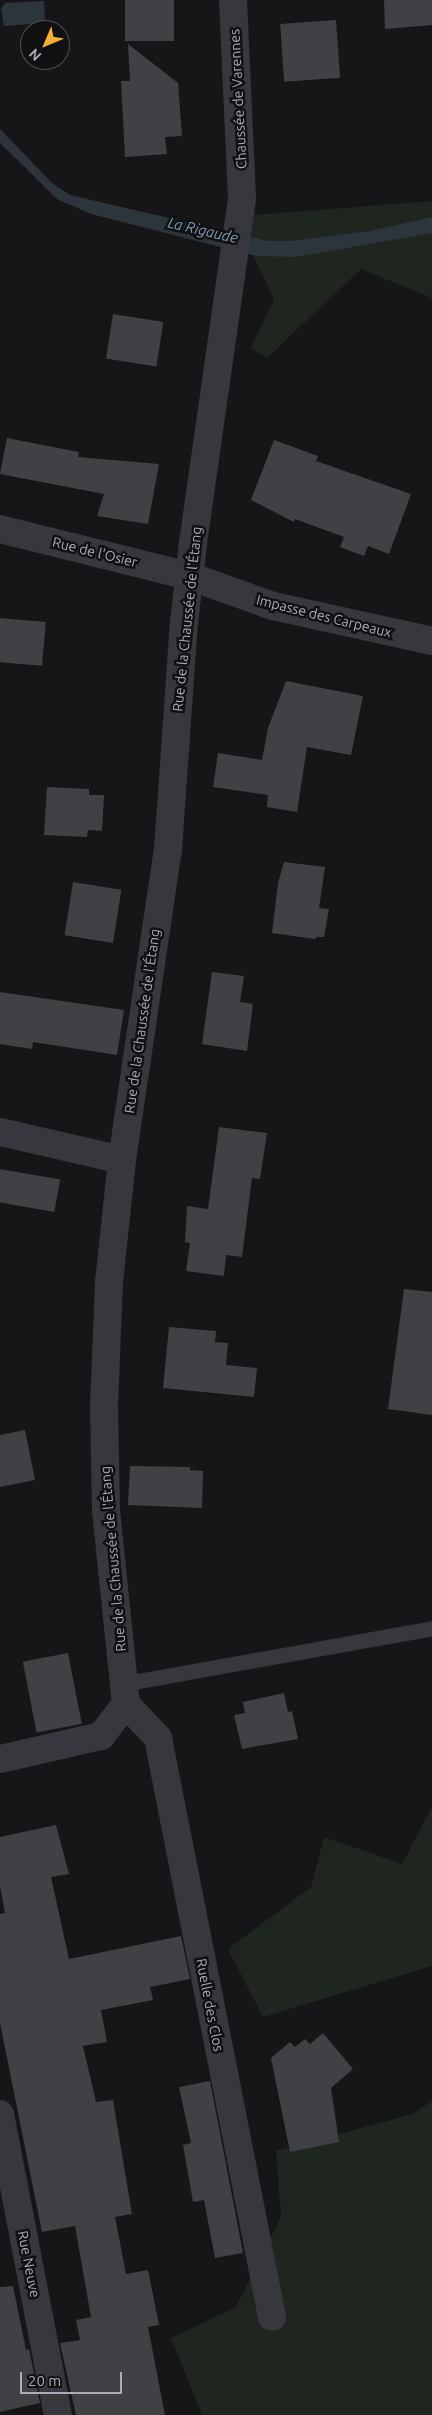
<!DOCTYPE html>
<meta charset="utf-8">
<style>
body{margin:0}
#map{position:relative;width:432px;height:2415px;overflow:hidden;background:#161618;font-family:Ubuntu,sans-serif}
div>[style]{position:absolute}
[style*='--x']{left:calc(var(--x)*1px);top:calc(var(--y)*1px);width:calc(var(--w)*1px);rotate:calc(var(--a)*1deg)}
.green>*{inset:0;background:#1e261f}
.water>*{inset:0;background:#2c353c}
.building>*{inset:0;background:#404145;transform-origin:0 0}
.lane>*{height:15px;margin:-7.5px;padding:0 7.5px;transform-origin:7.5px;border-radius:7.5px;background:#37383d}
.street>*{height:28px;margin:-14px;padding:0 14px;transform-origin:14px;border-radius:14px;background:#37383d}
span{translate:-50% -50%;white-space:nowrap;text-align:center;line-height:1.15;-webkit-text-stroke:5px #111113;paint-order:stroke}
.street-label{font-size:14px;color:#a8adb8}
.water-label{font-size:15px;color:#7f9bb3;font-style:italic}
.north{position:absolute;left:20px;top:20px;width:50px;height:50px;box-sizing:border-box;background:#111113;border:1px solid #4d4f55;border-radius:50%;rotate:225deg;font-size:14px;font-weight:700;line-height:20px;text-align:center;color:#a8adb8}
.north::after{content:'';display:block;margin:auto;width:18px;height:22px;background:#f2b134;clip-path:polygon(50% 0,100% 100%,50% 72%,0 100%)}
.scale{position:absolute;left:20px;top:2372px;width:102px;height:22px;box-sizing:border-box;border:2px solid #a8adb8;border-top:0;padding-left:6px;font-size:15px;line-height:18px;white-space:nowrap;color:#a8adb8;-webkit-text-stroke:4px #111113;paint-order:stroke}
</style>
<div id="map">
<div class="green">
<div style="clip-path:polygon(432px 201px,432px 298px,361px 269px,267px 358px,251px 348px,274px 299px,243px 235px,253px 215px)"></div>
<div style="clip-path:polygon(432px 1807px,432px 1966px,263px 2017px,228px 1949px,311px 1887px,324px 1837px,402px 1864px)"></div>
<div style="clip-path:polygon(432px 2101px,432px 2415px,202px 2415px,171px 2338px,236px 2307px,281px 2217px,276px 2151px,413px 2114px)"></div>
</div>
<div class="water">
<div style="clip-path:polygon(44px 1px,45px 23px,4px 26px,1px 9px,5px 3px)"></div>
<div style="clip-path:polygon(0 129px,53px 184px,70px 195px,268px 241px,290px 241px,370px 231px,432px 217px,432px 233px,295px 257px,256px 256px,91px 214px,57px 199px,0 143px)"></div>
</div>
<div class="building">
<div style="left:125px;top:0;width:49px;height:41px"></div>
<div style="clip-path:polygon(384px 0,432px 0,432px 25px,385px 29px)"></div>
<div style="left:336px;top:20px;width:58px;height:56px;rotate:86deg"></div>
<div style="clip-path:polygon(128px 44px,178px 83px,182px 136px,165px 137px,167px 154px,125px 157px,121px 81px,130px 81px)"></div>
<div style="left:113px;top:314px;width:51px;height:45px;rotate:9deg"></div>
<div style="clip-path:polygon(7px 438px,79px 452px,78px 457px,159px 464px,148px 524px,97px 516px,104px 494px,0 474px)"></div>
<div style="clip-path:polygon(274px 440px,318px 456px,316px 461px,411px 494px,389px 554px,368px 546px,364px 556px,340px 547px,344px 537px,295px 519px,294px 522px,251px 500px)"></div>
<div style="left:0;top:618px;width:46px;height:44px;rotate:5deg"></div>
<div style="clip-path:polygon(286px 681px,363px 696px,351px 755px,307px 747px,297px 812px,267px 807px,268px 795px,213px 787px,218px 753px,262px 760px,268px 728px)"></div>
<div style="clip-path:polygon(47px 787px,89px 789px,89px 795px,104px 795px,102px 831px,88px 830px,87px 837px,44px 835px)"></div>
<div style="clip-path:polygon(284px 862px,325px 867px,319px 908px,329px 909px,324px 937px,316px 937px,315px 939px,272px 933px,278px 883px)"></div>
<div style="left:73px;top:882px;width:49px;height:54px;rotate:9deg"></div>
<div style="clip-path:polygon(212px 972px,244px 976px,240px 1002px,253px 1004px,247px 1051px,202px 1044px)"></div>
<div style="clip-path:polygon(0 992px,124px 1010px,117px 1055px,33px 1042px,32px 1049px,0 1044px)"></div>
<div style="clip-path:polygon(219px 1127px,267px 1133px,260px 1179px,252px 1178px,242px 1257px,226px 1255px,224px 1276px,186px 1271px,190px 1243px,185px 1242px,187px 1206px,208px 1209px)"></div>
<div style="left:0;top:1169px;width:61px;height:33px;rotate:10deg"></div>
<div style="clip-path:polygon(404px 1289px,432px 1292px,432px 1415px,388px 1409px)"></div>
<div style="clip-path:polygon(169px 1327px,216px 1331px,215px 1342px,228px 1343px,226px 1365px,257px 1368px,254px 1397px,163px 1388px)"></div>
<div style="clip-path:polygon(25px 1430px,35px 1480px,0 1487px,0 1435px)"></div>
<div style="clip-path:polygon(130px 1466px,190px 1467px,190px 1470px,203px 1471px,202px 1508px,128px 1505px)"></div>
<div style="left:68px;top:1653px;width:72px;height:46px;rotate:79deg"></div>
<div style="clip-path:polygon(284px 1693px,288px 1712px,292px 1711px,298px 1739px,242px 1749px,234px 1715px,245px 1713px,243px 1702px)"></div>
<div style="clip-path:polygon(56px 1825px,69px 1874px,51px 1877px,69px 1959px,181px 1936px,190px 1979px,150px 1987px,153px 2000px,101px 2010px,107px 2042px,83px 2046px,96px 2102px,113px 2100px,132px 2214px,115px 2217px,126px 2274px,148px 2270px,159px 2325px,148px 2327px,165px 2415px,76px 2415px,60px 2343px,80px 2340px,76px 2320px,91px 2317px,75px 2226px,42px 2232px,0 2023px,0 1914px,5px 1913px,0 1886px,0 1837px)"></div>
<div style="clip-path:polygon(323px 2033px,353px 2069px,331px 2088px,339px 2142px,290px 2152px,271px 2058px,290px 2042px,295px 2047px,305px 2039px,310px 2044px)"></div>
<div style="clip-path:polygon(210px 2081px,243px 2253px,215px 2258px,204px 2200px,193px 2202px,183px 2145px,191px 2143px,179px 2087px)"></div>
<div style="clip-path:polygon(13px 2286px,26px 2350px,29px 2349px,40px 2403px,0 2412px,0 2287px)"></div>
</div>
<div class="lane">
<div style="--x:122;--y:1684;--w:315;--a:-10.2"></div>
</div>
<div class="street">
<div style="--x:0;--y:529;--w:195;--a:14"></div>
<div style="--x:189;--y:576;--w:89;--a:19.7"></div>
<div style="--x:273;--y:606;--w:163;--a:12.4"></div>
<div style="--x:0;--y:1132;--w:125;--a:12.9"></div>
<div style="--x:126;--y:1704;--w:47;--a:46.7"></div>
<div style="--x:158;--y:1738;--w:590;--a:78.86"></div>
<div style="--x:0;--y:1759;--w:104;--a:-12.8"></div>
<div style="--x:101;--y:1736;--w:41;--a:-52"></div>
<div style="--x:126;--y:1704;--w:195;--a:-95.9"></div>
<div style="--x:106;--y:1510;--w:104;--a:-91.1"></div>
<div style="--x:104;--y:1406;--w:124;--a:-87.7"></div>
<div style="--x:109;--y:1282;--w:123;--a:-83.9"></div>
<div style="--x:122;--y:1160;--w:313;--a:-81.6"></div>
<div style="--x:168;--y:850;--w:228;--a:-86"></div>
<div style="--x:184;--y:623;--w:81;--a:-83.6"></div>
<div style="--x:193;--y:543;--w:348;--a:-81.9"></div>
<div style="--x:242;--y:198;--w:198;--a:-92.6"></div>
<div style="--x:0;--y:2114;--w:307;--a:79.1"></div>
</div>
<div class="street-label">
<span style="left:238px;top:99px;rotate:-93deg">Chaussée de Varennes</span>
<span style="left:95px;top:552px;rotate:14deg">Rue de l'Osier</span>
<span style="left:324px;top:616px;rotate:14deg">Impasse des Carpeaux</span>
<span style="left:187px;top:619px;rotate:-84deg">Rue de la Chaussée de l'Étang</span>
<span style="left:142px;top:1021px;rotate:-82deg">Rue de la Chaussée de l'Étang</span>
<span style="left:113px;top:1559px;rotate:-95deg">Rue de la Chaussée de l'Étang</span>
<span style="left:210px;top:2005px;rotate:79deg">Ruelle des Clos</span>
<span style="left:29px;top:2264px;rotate:79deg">Rue Neuve</span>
</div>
<div class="water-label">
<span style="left:203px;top:230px;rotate:13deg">La Rigaude</span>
</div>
<div class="north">N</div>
<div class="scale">20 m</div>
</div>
